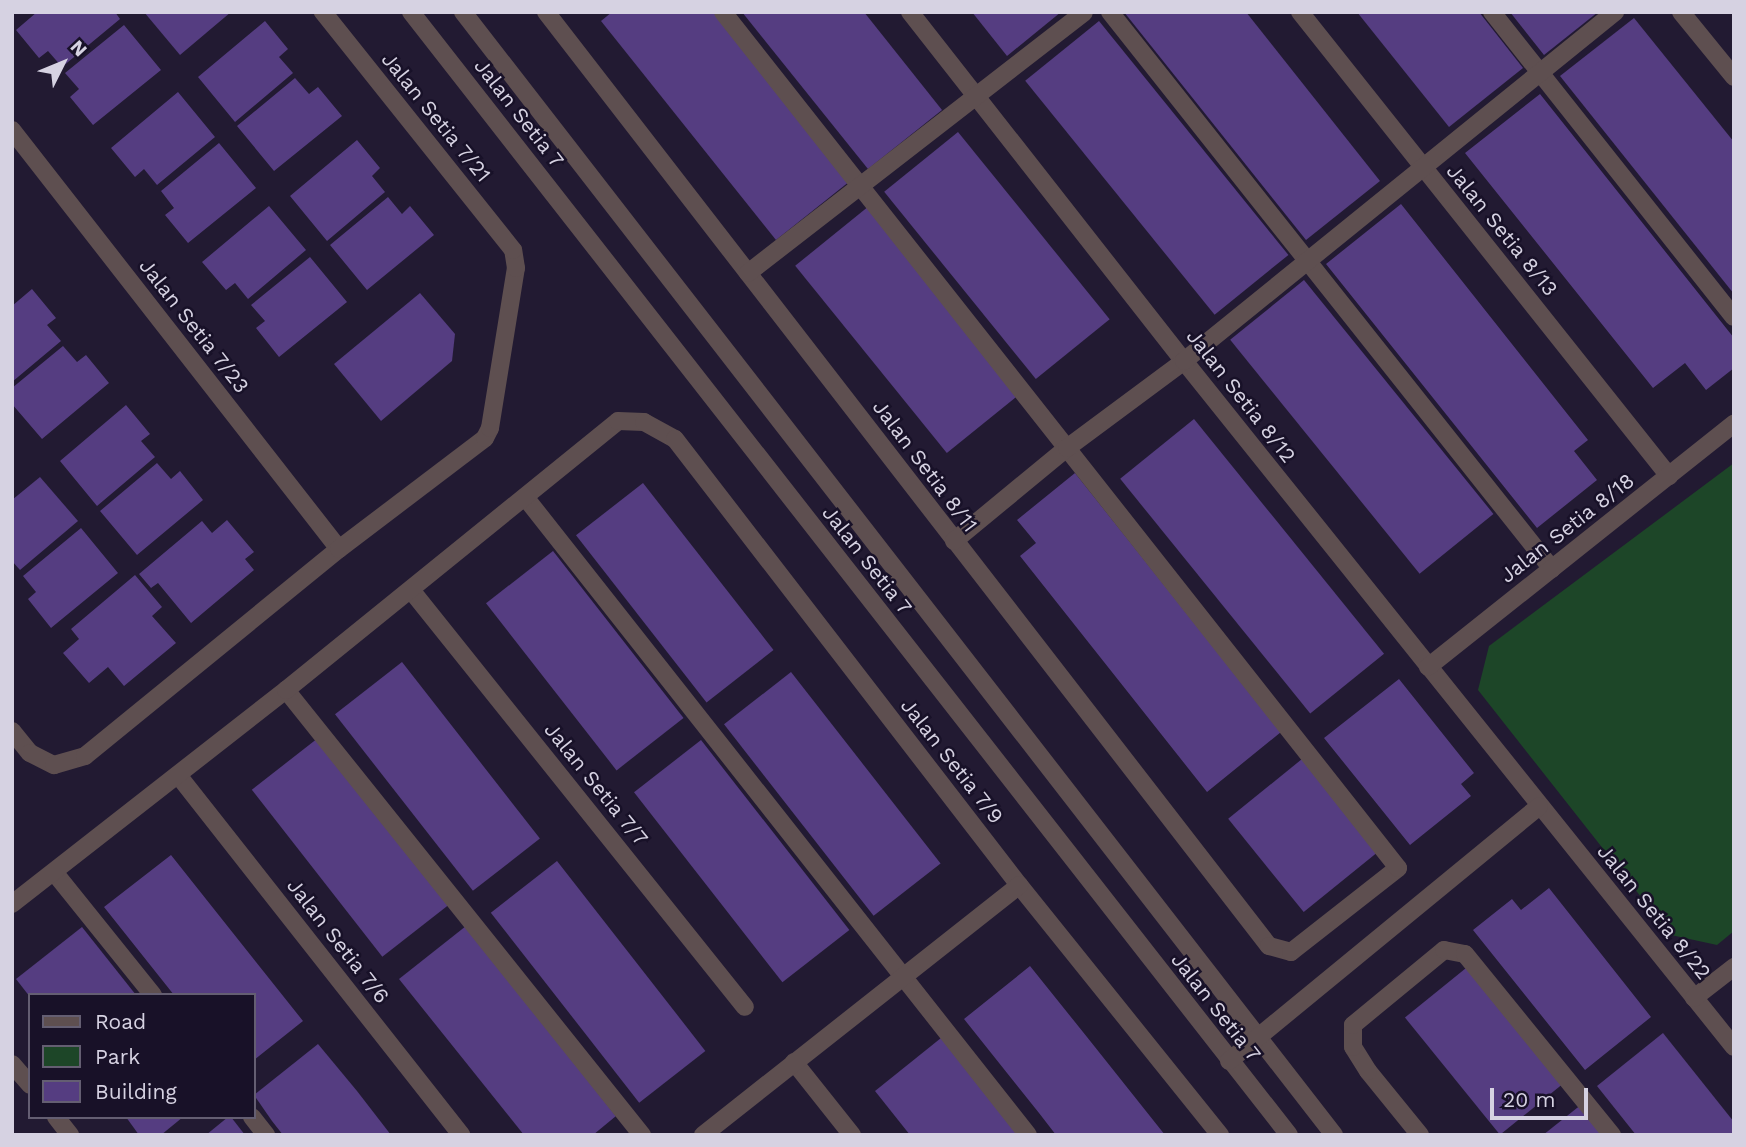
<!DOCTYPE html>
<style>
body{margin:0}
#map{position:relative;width:1746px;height:1147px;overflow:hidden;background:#221a32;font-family:"Work Sans",sans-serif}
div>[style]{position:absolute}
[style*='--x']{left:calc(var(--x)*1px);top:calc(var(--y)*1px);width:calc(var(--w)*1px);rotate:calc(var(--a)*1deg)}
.green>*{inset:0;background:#1d4628}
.building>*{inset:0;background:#553d81;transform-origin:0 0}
.minor>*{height:18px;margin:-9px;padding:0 9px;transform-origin:9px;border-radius:9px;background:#5e4f50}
span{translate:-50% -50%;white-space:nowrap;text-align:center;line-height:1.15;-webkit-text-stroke:5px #181128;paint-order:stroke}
.street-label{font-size:21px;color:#d6d2e2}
.frame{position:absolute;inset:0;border:14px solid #d6d2e2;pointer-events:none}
.legend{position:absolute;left:28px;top:993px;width:228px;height:126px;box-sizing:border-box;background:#181128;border:2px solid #645e72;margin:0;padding:9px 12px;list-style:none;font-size:21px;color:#d6d2e2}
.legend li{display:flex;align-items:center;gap:14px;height:35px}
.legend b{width:35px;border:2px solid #645e72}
.north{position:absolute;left:28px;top:28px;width:70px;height:70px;-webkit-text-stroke:5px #181128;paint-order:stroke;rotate:47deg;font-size:19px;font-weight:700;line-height:28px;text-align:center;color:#d6d2e2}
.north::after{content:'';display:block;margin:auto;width:24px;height:32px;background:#d6d2e2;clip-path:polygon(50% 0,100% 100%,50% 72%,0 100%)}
.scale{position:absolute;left:1490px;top:1088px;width:98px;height:32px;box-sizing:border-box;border:4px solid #d6d2e2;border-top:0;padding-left:9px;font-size:21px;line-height:24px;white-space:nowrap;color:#d6d2e2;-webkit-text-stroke:5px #181128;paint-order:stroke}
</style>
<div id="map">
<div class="green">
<div style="clip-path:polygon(1734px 463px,1734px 931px,1717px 945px,1671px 935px,1478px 690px,1489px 646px)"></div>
</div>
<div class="building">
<div style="clip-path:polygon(37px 12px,115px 12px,120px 19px,62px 67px,48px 51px,39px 58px,16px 30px)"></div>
<div style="clip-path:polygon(144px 12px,231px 12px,180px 55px)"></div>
<div style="clip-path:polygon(612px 12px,716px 12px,850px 181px,776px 240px,601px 21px)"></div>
<div style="clip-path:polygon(742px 12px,864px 12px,942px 110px,868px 169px)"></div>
<div style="clip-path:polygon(972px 12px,1061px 12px,1007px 56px)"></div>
<div style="clip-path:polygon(1124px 12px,1246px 12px,1380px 181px,1306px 240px)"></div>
<div style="clip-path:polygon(1357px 12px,1479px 12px,1523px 68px,1449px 127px)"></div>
<div style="clip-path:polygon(1510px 12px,1598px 12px,1544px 55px)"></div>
<div style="clip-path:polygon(1634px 18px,1734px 142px,1734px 294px,1560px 76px)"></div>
<div style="clip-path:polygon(265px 21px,288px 49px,279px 57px,293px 73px,235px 122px,198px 77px)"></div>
<div style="left:1099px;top:21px;width:301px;height:95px;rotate:51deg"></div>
<div style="clip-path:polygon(124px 25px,161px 70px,93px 125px,70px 97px,79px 89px,65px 73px)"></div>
<div style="clip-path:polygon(295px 78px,309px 94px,318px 87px,342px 116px,274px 171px,237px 126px)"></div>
<div style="clip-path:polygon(178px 92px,215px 137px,157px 185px,144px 169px,135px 177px,111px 148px)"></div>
<div style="clip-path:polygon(1540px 94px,1734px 338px,1734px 368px,1706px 390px,1685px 363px,1653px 388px,1465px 153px)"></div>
<div style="left:958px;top:132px;width:241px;height:95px;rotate:51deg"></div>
<div style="clip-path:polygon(357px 140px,380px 168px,372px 176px,385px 192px,327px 241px,290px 196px)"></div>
<div style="clip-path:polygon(219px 143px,256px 188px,188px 243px,165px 215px,174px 208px,161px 191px)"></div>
<div style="clip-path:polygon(388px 197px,402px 214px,410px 206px,434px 235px,367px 290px,330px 245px)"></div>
<div style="clip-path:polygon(1401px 204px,1588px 440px,1574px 451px,1597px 480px,1537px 528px,1326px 264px)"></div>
<div style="clip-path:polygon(269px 206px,306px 250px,248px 299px,235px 283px,226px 290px,202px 262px)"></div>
<div style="left:869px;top:206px;width:241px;height:95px;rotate:51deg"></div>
<div style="clip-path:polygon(310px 257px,347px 302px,279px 357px,256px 328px,265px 321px,251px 305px)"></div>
<div style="left:1304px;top:280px;width:301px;height:95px;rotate:51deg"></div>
<div style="clip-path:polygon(32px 289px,56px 318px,47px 325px,61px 341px,12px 382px,12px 306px)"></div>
<div style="clip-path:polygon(420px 293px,455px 334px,452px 361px,381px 421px,334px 364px)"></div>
<div style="clip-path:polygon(63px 346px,77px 362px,86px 355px,109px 383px,42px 439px,12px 404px,12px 388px)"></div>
<div style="clip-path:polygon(126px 405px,150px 434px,141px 441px,155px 457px,97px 506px,60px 461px)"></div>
<div style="left:1194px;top:419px;width:302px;height:95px;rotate:51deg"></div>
<div style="clip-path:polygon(157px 463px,171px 479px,180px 471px,203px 500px,137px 555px,100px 511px)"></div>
<div style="clip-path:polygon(1075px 473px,1281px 732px,1207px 792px,1020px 556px,1036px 543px,1017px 520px)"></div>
<div style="clip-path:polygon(40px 477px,78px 521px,20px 570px,12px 561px,12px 500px)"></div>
<div style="left:643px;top:483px;width:212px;height:85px;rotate:52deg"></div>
<div style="clip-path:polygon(227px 520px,254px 552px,245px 559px,254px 570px,191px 623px,158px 583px,151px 588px,139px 574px,202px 521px,212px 533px)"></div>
<div style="clip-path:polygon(81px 528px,118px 573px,51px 628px,28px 599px,36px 592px,23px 576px)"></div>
<div style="left:553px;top:551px;width:212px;height:85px;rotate:52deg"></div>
<div style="clip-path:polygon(135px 575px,162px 607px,152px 616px,176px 643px,124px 686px,108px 667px,89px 683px,63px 653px,79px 639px,71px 629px)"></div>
<div style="left:402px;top:662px;width:224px;height:85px;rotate:52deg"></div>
<div style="left:791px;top:672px;width:243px;height:85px;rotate:52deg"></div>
<div style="clip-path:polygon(1399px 679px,1474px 773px,1461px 784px,1471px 796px,1410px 845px,1324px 738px)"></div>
<div style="left:318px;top:738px;width:212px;height:84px;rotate:52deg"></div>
<div style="left:701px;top:740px;width:241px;height:85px;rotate:52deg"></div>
<div style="left:1302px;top:759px;width:120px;height:95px;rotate:51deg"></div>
<div style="clip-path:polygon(171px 855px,303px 1021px,254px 1060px,254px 995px,174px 995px,104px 907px)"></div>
<div style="left:557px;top:861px;width:241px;height:84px;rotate:52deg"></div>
<div style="clip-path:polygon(1549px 888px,1651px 1017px,1585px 1070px,1473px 930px,1512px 899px,1521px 910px)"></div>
<div style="clip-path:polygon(466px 926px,616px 1116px,593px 1135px,524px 1135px,399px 979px)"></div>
<div style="clip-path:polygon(82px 927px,136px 995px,30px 997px,16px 979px)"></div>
<div style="left:1471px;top:964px;width:151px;height:85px;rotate:51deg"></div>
<div style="clip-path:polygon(1030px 966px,1087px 1037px,1165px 1135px,1056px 1135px,1039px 1113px,964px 1019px)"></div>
<div style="clip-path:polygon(1663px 1033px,1734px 1122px,1734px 1135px,1636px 1135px,1597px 1086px)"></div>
<div style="clip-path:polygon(941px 1038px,1018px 1135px,910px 1135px,875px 1091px)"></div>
<div style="clip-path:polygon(318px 1044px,357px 1091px,391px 1135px,283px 1135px,272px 1121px,254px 1095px)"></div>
<div style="clip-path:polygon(1582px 1104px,1607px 1135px,1543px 1135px)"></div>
<div style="clip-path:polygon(126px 1117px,183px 1117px,161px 1135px,139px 1135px)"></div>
<div style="clip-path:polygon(228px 1117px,231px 1117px,245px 1135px,206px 1135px)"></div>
</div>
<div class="minor">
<div style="--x:411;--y:12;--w:1425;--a:51.98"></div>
<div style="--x:463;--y:12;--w:1421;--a:52.2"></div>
<div style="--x:546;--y:12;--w:1181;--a:52.26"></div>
<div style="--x:1269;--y:946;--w:23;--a:15"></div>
<div style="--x:1291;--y:952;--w:136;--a:-38.1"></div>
<div style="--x:1398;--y:868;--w:1090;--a:-128.26"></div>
<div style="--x:910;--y:12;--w:444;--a:51.9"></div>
<div style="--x:1184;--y:361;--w:879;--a:51.28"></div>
<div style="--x:1110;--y:12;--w:711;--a:51.57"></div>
<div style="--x:1300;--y:12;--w:593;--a:51.51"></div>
<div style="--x:1492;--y:12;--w:389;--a:51.6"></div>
<div style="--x:1681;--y:12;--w:84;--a:50.8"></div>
<div style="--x:12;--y:130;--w:531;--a:52.03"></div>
<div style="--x:748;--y:273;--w:425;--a:-37.8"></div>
<div style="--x:525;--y:497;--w:812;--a:51.75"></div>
<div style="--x:954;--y:541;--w:146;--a:-39.5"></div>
<div style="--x:1067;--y:448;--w:146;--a:-36.6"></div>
<div style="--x:1184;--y:361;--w:555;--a:-39"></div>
<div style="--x:411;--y:590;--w:534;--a:51.31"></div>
<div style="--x:1428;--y:667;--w:391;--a:-38.5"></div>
<div style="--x:286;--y:690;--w:570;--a:51.34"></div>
<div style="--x:12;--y:731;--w:28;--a:51"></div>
<div style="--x:30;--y:753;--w:27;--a:27"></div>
<div style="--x:54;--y:765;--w:32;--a:-16"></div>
<div style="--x:85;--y:756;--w:328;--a:-39.2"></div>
<div style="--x:339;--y:549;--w:183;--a:-37.2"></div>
<div style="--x:485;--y:438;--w:11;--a:-63"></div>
<div style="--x:490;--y:428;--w:162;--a:-80.8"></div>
<div style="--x:516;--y:268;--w:18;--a:-99"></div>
<div style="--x:513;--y:250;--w:305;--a:-128.6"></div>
<div style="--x:178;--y:775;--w:458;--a:51.8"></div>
<div style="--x:54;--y:872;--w:158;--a:51.2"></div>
<div style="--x:12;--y:904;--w:348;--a:-38"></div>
<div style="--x:286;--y:690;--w:427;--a:-39"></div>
<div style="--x:618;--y:421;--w:26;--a:2"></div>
<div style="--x:644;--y:422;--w:35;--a:29"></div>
<div style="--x:675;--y:439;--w:563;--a:52.36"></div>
<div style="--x:1019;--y:885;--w:321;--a:51.2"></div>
<div style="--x:1694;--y:998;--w:51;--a:-37.8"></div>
<div style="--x:1229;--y:1061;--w:401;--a:-39.4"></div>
<div style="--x:794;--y:1062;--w:93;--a:51.5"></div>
<div style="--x:12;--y:1064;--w:28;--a:49"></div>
<div style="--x:56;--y:1117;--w:23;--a:52"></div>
<div style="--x:252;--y:1117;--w:23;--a:52"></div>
<div style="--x:703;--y:1135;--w:403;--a:-38.3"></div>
<div style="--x:1420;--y:1135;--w:82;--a:-129.1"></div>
<div style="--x:1368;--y:1071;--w:28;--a:-122"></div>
<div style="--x:1353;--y:1047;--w:22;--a:-90"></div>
<div style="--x:1353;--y:1025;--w:118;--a:-39.5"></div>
<div style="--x:1444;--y:950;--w:21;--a:11"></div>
<div style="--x:1465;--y:954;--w:233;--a:50.9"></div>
</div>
<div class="street-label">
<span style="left:519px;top:113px;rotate:52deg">Jalan Setia 7</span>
<span style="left:436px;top:117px;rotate:51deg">Jalan Setia 7/21</span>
<span style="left:1502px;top:230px;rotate:51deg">Jalan Setia 8/13</span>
<span style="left:194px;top:326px;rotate:52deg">Jalan Setia 7/23</span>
<span style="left:1241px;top:396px;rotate:52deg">Jalan Setia 8/12</span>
<span style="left:925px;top:466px;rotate:53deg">Jalan Setia 8/11</span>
<span style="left:1567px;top:528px;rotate:-38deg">Jalan Setia 8/18</span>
<span style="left:867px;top:560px;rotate:52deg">Jalan Setia 7</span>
<span style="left:952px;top:761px;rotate:52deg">Jalan Setia 7/9</span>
<span style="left:596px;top:784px;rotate:51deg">Jalan Setia 7/7</span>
<span style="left:1654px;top:912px;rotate:51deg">Jalan Setia 8/22</span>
<span style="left:338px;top:941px;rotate:52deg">Jalan Setia 7/6</span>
<span style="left:1216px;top:1007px;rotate:52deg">Jalan Setia 7</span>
</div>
<div class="frame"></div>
<ul class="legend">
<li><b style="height:9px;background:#5e4f50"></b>Road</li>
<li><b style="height:19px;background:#1d4628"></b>Park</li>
<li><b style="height:19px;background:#553d81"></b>Building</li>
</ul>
<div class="north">N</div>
<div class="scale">20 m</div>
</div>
